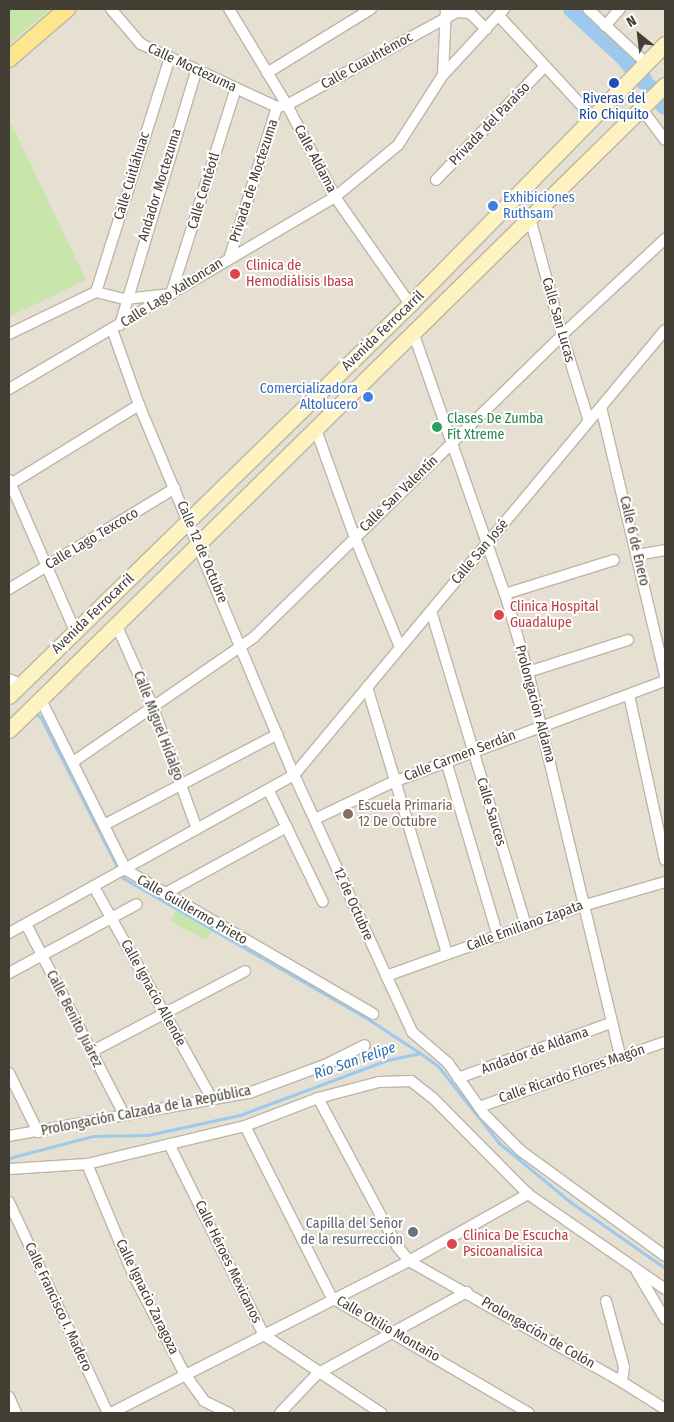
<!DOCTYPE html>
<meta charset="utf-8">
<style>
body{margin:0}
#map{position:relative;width:674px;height:1422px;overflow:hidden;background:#f1eee3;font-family:"Fira Sans Condensed",sans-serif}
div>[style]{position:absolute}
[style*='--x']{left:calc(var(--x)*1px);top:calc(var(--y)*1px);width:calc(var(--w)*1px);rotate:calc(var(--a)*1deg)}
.residential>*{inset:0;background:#e5e0d1;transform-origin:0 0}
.green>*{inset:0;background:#c8e6ab;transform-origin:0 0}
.stream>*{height:3px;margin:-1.5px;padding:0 1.5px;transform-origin:1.5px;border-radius:1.5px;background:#9ec9ef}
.river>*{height:18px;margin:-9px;padding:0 9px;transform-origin:9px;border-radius:9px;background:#9ec9ef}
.roads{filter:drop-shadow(1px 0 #bdb6a6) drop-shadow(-1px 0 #bdb6a6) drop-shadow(0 1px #bdb6a6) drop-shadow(0 -1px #bdb6a6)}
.street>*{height:10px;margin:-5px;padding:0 5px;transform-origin:5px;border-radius:5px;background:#fff}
.secondary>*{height:15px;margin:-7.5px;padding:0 7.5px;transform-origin:7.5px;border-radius:7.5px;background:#fef3c0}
.primary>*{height:16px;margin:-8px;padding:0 8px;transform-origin:8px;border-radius:8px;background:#fee68f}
.dots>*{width:14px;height:14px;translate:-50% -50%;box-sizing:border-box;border:2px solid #fff;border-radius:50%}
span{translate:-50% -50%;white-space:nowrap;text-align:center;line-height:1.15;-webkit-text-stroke:4px #fff;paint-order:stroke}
.street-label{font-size:14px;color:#433e33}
.transit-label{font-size:14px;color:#164399}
.shop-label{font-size:14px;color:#366cbe}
.left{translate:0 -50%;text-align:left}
.right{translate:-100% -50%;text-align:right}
.health-label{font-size:14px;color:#be3a42}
.leisure-label{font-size:14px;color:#27864d}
.education-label{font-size:14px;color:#785e54}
.worship-label{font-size:14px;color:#5b616d}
.water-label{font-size:15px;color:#2d6fae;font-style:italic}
.frame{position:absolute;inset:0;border:10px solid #433e33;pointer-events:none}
.north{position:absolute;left:614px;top:10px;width:50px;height:50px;-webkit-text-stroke:4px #fff;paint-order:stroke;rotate:331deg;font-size:14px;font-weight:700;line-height:20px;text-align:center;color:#433e33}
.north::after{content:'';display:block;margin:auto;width:18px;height:22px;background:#433e33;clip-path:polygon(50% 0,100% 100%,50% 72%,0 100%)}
</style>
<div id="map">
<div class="residential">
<div style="left:9px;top:9px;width:656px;height:1404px"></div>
</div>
<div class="green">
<div style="clip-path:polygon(9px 9px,50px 9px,9px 44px)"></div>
<div style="clip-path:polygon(9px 119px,86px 280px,9px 317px)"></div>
<div style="left:179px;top:905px;width:41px;height:18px;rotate:29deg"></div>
</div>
<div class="stream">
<div style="--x:33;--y:711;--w:11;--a:41"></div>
<div style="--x:41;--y:718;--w:180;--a:62.9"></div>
<div style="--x:123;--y:878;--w:283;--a:29.9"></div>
<div style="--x:368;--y:1019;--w:62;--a:33.2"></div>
<div style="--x:9;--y:1158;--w:87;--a:-14.7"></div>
<div style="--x:93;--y:1136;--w:55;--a:-1"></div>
<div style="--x:148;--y:1135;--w:94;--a:-12.3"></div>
<div style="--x:240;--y:1115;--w:157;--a:-20.5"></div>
<div style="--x:387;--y:1060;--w:34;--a:-12"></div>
<div style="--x:420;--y:1053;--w:22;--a:36"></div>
<div style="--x:438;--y:1066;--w:98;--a:51.6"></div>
<div style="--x:499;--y:1143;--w:91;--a:39.6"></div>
<div style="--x:569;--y:1201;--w:117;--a:34.9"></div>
</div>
<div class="river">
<div style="--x:572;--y:9;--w:71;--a:42.7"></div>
<div style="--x:624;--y:57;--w:31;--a:50"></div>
<div style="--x:650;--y:88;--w:23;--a:50"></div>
</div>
<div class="roads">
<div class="street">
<div style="--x:111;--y:9;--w:46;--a:49.4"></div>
<div style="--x:141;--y:44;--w:150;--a:24.9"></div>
<div style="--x:277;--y:107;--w:10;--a:-11"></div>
<div style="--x:287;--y:105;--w:194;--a:-28.7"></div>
<div style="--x:457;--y:12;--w:13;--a:4"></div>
<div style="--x:470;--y:13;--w:23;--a:45"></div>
<div style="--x:229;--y:9;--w:112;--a:58.9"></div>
<div style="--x:287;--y:105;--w:104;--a:62.4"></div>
<div style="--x:335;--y:197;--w:131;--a:55"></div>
<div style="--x:588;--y:9;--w:79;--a:43"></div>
<div style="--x:499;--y:16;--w:139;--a:47.3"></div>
<div style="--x:605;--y:26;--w:23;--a:-49"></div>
<div style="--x:267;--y:73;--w:122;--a:-31.6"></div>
<div style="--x:443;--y:75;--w:90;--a:-47.3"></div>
<div style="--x:641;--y:108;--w:40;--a:53"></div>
<div style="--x:436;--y:180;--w:156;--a:-46.3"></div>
<div style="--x:530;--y:218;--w:121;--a:74.7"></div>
<div style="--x:562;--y:335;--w:90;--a:72.6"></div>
<div style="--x:230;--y:256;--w:156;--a:-72.5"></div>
<div style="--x:96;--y:292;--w:30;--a:14"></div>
<div style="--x:125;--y:299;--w:46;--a:-6.2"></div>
<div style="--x:171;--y:294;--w:216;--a:-72.5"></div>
<div style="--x:96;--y:292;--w:243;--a:-72.5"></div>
<div style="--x:120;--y:325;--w:265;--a:-73.3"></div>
<div style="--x:112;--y:329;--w:81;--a:70.4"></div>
<div style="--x:139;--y:405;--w:401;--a:67.3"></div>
<div style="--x:294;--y:775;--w:283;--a:65.3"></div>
<div style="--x:412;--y:1032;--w:48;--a:40.7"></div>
<div style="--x:448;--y:1063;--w:62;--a:54.8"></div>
<div style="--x:484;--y:1114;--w:52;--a:45"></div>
<div style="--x:521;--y:1151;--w:178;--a:36.1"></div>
<div style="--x:413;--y:332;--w:278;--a:70.7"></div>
<div style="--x:505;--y:594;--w:81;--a:73.6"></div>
<div style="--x:528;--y:672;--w:395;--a:76.5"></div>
<div style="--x:9;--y:334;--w:97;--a:-25.8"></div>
<div style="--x:9;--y:389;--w:378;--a:-30.5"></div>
<div style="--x:335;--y:197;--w:82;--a:-39.5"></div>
<div style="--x:398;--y:145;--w:83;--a:-57.3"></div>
<div style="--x:443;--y:75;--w:66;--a:-87.4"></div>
<div style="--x:601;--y:407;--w:277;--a:76.6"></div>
<div style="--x:315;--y:427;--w:118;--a:70.2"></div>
<div style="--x:355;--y:538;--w:118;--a:67.6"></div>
<div style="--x:9;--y:480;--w:167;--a:66.4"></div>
<div style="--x:9;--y:485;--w:153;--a:-31.6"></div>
<div style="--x:637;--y:555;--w:28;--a:-10"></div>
<div style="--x:9;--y:589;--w:194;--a:-31.3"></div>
<div style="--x:505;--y:594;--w:114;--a:-17.3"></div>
<div style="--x:431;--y:611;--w:329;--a:73.2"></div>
<div style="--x:116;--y:624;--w:89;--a:66"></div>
<div style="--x:152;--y:705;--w:132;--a:70.1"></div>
<div style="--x:528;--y:672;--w:105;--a:-17.7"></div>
<div style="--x:9;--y:679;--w:12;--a:24"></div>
<div style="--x:367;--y:687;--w:279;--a:73.3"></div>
<div style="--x:629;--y:695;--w:169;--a:77.7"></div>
<div style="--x:40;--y:698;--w:192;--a:63.4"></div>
<div style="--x:126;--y:870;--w:286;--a:30.2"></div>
<div style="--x:446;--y:761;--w:183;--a:73.5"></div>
<div style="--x:73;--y:762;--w:220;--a:-34.6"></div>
<div style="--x:254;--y:637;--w:431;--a:-44.4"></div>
<div style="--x:562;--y:335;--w:141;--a:-43"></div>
<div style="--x:269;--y:791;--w:123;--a:64.1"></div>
<div style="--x:315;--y:819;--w:86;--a:-25.4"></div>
<div style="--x:393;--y:782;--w:290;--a:-20.4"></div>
<div style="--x:104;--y:825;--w:196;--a:-27.6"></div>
<div style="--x:94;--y:887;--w:243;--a:60.9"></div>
<div style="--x:164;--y:894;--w:140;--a:-28.6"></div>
<div style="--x:26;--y:924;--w:212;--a:62.8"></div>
<div style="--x:9;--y:933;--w:326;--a:-29"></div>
<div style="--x:294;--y:775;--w:579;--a:-50.18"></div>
<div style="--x:9;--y:973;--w:145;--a:-28.3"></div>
<div style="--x:386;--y:976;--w:208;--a:-19.7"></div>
<div style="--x:582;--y:906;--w:86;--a:-16.1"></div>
<div style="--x:91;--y:1052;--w:174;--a:-27.7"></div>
<div style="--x:9;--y:1073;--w:66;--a:63.8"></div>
<div style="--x:458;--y:1078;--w:163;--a:-19.8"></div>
<div style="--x:318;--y:1098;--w:168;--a:61.9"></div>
<div style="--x:397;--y:1246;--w:19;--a:51"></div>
<div style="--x:409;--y:1261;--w:245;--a:29.6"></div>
<div style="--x:622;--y:1382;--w:51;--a:32.1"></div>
<div style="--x:479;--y:1107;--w:197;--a:-19.3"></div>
<div style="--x:245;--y:1126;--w:193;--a:63.2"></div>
<div style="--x:332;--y:1298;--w:228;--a:30.3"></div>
<div style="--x:9;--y:1136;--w:244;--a:-10.2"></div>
<div style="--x:249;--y:1093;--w:83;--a:-20.4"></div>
<div style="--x:327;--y:1064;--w:42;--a:-26.6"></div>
<div style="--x:169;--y:1144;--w:213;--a:63.6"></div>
<div style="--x:264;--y:1335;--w:141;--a:33.7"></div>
<div style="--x:87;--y:1164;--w:119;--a:67.3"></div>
<div style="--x:133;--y:1274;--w:111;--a:62.7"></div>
<div style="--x:184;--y:1373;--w:34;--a:54"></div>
<div style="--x:204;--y:1401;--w:28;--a:26"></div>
<div style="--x:9;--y:1169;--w:78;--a:-3.7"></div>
<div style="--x:87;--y:1164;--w:163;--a:-13.5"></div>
<div style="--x:245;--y:1126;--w:78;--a:-21"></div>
<div style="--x:318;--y:1098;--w:63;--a:-14.7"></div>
<div style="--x:379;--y:1082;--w:32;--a:-2"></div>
<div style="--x:411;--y:1081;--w:28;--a:38"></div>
<div style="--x:433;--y:1098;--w:135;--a:45.3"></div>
<div style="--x:528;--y:1194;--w:167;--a:34.7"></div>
<div style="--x:9;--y:1202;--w:233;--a:64.9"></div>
<div style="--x:637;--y:1272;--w:55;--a:59.2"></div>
<div style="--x:606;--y:1301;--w:68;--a:74.7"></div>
<div style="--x:624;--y:1367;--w:15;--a:98"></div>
<div style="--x:9;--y:1397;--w:17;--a:66"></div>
<div style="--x:111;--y:1413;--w:335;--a:-27"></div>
<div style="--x:409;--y:1261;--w:137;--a:-29.4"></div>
<div style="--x:280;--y:1413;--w:54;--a:-46.5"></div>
<div style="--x:317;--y:1374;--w:171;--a:-28.7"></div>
</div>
<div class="secondary">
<div style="--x:9;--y:696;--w:561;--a:-44.35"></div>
<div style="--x:410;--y:304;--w:364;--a:-45.6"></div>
<div style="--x:9;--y:730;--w:920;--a:-44.52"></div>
</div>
<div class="primary">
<div style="--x:9;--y:59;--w:77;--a:-40.8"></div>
</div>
</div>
<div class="dots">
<div style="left:614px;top:83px;background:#1a4fb4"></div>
<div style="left:493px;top:206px;background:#3f7fe0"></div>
<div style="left:235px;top:274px;background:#e0444e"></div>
<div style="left:368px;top:397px;background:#3f7fe0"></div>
<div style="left:437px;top:427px;background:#2e9e5b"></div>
<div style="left:499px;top:615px;background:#e0444e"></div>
<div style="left:348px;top:814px;background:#8d6e63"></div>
<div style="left:413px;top:1232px;background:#6b7280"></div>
<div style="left:452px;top:1244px;background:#e0444e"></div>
</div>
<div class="street-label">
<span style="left:367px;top:61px;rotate:-29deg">Calle Cuauhtémoc</span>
<span style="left:192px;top:68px;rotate:25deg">Calle Moctezuma</span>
<span style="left:490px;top:124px;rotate:-46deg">Privada del Paraíso</span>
<span style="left:315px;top:159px;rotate:62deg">Calle Aldama</span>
<span style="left:132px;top:176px;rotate:-73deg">Calle Cuitláhuac</span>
<span style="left:254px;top:181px;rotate:-72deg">Privada de Moctezuma</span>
<span style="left:160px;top:185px;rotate:-73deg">Andador Moctezuma</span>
<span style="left:204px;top:191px;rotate:-73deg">Calle Centéotl</span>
<span style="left:172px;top:293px;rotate:-32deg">Calle Lago Xaltoncan</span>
<span style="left:558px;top:320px;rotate:74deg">Calle San Lucas</span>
<span style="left:383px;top:331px;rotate:-44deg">Avenida Ferrocarril</span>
<span style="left:399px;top:494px;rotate:-44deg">Calle San Valentín</span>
<span style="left:92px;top:539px;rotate:-31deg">Calle Lago Texcoco</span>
<span style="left:634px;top:541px;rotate:77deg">Calle 6 de Enero</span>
<span style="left:202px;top:552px;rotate:67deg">Calle 12 de Octubre</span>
<span style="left:480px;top:552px;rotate:-50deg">Calle San José</span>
<span style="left:93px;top:614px;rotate:-44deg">Avenida Ferrocarril</span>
<span style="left:535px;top:704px;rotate:75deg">Prolongación Aldama</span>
<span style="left:158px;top:726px;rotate:69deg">Calle Miguel Hidalgo</span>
<span style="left:460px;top:756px;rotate:-21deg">Calle Carmen Serdán</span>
<span style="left:491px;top:812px;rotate:73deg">Calle Sauces</span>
<span style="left:353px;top:904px;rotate:66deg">12 de Octubre</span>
<span style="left:192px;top:910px;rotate:30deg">Calle Guillermo Prieto</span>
<span style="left:525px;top:926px;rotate:-20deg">Calle Emiliano Zapata</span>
<span style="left:153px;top:993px;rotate:61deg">Calle Ignacio Allende</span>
<span style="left:74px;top:1019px;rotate:63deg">Calle Benito Juárez</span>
<span style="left:535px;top:1051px;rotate:-20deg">Andador de Aldama</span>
<span style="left:572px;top:1074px;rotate:-19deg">Calle Ricardo Flores Magón</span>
<span style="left:146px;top:1111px;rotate:-11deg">Prolongación Calzada de la República</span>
<span style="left:228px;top:1262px;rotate:64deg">Calle Héroes Mexicanos</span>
<span style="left:147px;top:1297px;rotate:64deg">Calle Ignacio Zaragoza</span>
<span style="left:58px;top:1307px;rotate:65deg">Calle Francisco I. Madero</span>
<span style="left:388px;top:1329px;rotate:30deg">Calle Otilio Montaño</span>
<span style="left:538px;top:1333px;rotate:30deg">Prolongación de Colón</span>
</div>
<div class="transit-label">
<span style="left:614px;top:107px">Riveras del<br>Rio Chiquito</span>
</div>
<div class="shop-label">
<span class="left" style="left:503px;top:206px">Exhibiciones<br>Ruthsam</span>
<span class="right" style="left:358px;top:397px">Comercializadora<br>Altolucero</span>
</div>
<div class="health-label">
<span class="left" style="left:246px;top:274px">Clinica de<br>Hemodiálisis Ibasa</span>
<span class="left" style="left:510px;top:615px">Clinica Hospital<br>Guadalupe</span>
<span class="left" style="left:463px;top:1244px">Clinica De Escucha<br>Psicoanalisica</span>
</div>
<div class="leisure-label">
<span class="left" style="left:447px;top:427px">Clases De Zumba<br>Fit Xtreme</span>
</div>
<div class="education-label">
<span class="left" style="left:358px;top:814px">Escuela Primaria<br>12 De Octubre</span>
</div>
<div class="worship-label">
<span class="right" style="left:403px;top:1232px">Capilla del Señor<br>de la resurrección</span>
</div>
<div class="water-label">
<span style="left:355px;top:1061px;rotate:-19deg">Río San Felipe</span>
</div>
<div class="frame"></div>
<div class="north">N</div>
</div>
